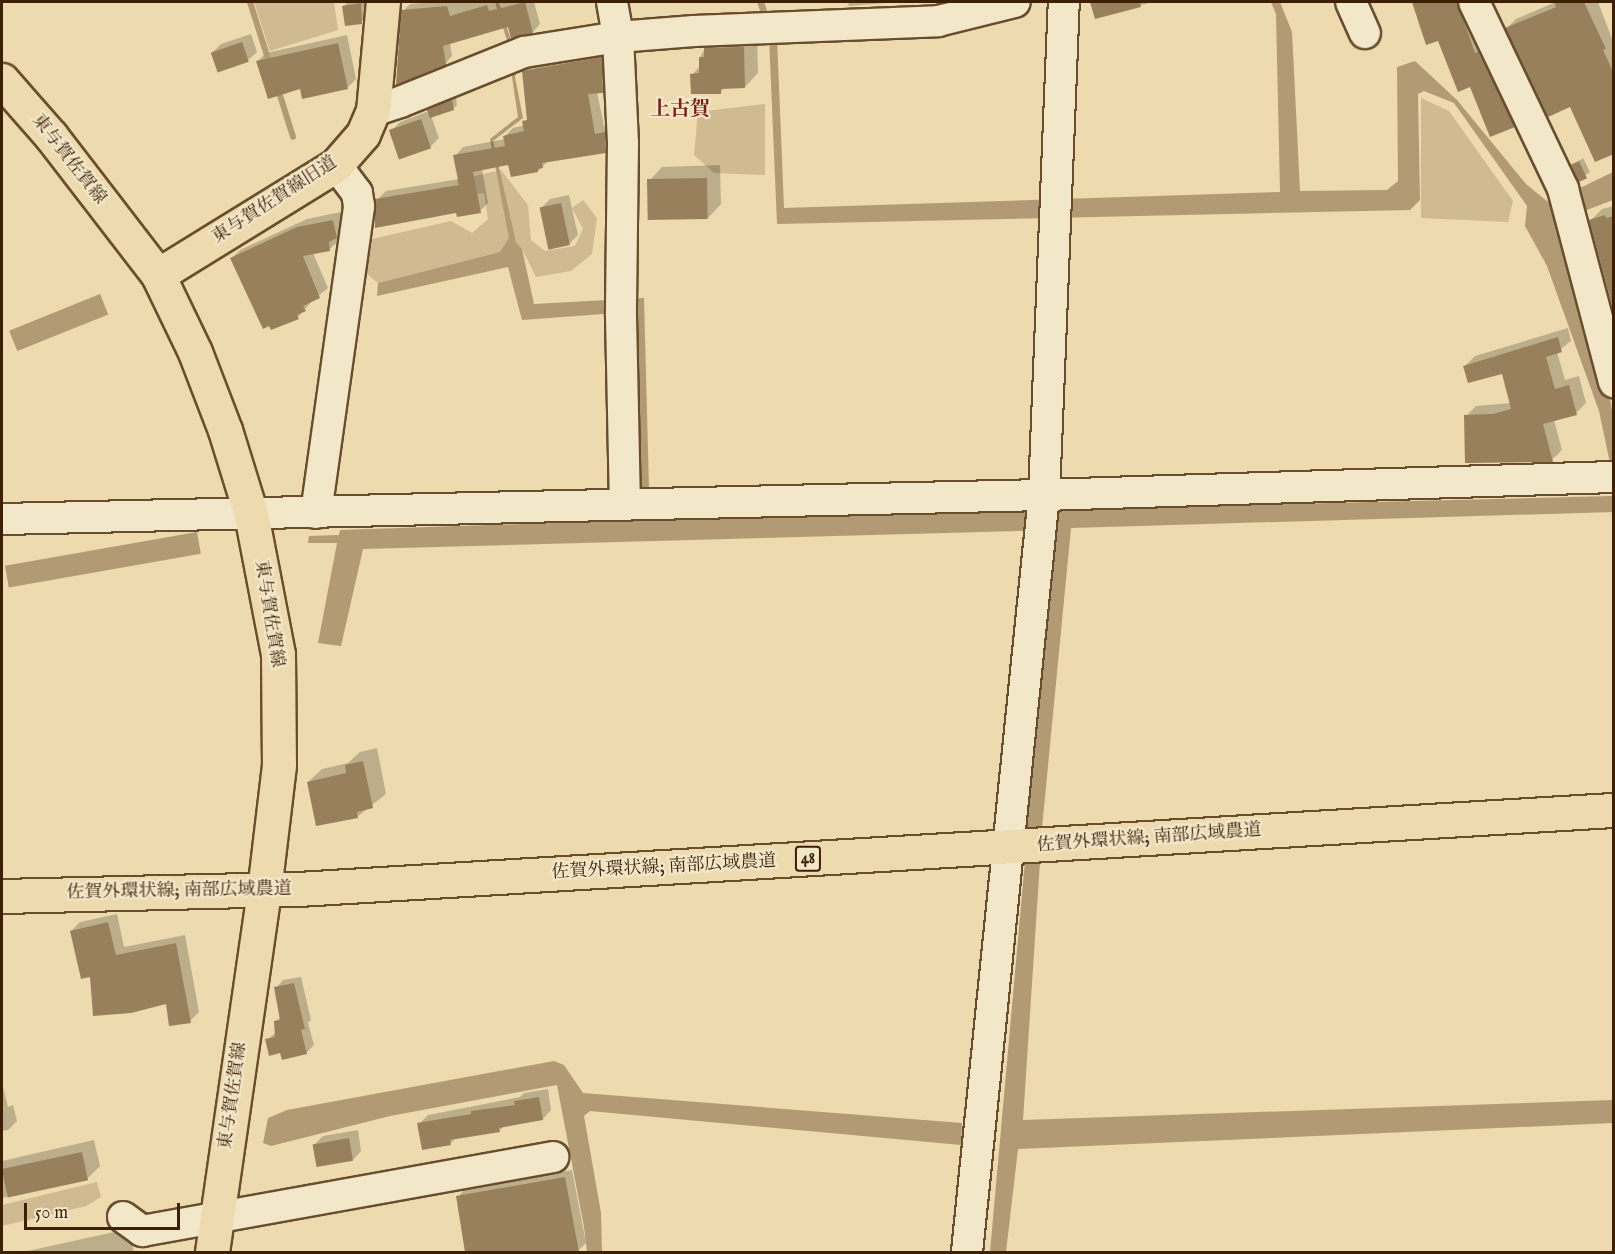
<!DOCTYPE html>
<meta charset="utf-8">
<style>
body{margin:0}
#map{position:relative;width:1615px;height:1254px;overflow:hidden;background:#eddaae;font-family:"IM FELL English","Noto Serif JP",serif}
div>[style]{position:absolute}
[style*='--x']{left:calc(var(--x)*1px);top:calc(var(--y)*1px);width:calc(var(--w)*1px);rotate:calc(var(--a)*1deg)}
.green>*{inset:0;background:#cfba91}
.water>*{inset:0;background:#b19a74;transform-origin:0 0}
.shadow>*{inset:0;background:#0003}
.stream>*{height:6px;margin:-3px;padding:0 3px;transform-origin:3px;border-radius:3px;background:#b19a74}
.building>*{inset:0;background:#99805c;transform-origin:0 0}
.roads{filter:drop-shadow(2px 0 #694e2e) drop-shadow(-2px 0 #694e2e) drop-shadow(0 2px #694e2e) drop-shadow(0 -2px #694e2e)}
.minor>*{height:30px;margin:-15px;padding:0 15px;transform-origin:15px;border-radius:15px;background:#f3e7ca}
.major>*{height:33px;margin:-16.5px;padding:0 16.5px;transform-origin:16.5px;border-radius:16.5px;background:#eddaae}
span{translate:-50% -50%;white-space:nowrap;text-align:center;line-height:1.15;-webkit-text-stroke:4.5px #f3e7ca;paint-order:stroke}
.shield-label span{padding:2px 4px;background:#f3e7ca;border:2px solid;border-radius:4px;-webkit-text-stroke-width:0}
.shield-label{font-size:16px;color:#3d1f04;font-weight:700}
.street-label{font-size:18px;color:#3d1f04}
.neighbourhood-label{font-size:20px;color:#7a1f14;font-weight:700}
.frame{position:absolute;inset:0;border:3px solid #3d1f04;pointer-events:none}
.scale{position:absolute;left:24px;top:1203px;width:156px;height:27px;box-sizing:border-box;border:3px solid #3d1f04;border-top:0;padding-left:8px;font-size:18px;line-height:21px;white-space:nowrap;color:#3d1f04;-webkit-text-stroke:4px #f3e7ca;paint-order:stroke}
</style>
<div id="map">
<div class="green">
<div style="clip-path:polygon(254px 2px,334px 2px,338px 30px,270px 51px)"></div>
<div style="clip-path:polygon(1421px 98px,1449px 111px,1513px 201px,1508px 222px,1421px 218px)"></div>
<div style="clip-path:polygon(765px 104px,765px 175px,714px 173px,694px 155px,698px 112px)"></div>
<div style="clip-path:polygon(501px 170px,528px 205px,531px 240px,545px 251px,575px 246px,583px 229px,572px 208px,583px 200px,597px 218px,592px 254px,571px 271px,536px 277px,522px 249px,516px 242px,500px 252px,378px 283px,367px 274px,372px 239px,451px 221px,472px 233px,488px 219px,484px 193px,461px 195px,457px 180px)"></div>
<div style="clip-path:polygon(97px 1182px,101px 1197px,86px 1206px,2px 1226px,2px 1205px)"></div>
</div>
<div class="water">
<div style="clip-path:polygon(495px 2px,498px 2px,501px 8px,518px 64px,515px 77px,523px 118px,493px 141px,516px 242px,522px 249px,534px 304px,644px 298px,649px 489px,636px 488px,630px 312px,522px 320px,508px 267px,377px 296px,378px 283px,500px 252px,509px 238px,490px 139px,518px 117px,512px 77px,514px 63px)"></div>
<div style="clip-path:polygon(757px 2px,764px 2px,777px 38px,784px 208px,1280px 192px,1276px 14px,1271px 2px,1280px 2px,1292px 32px,1300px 191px,1387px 190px,1398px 181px,1397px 67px,1415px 61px,1457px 100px,1526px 184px,1553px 206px,1576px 190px,1613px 172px,1613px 200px,1579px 213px,1614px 422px,1613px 512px,1071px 528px,1042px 828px,1026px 828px,1054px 530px,363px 549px,341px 646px,318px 643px,337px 543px,308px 543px,309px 536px,339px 535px,340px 530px,642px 520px,1612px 496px,1610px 463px,1599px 411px,1547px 266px,1525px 226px,1527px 206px,1454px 103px,1424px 91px,1418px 94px,1420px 200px,1410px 210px,777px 224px,769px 37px)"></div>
<div style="left:100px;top:294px;width:22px;height:98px;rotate:68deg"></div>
<div style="left:197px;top:532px;width:22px;height:195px;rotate:80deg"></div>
<div style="clip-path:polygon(1025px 861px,1040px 862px,1023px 1120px,1613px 1100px,1613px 1123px,1018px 1149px,1006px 1252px,990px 1252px)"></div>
<div style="clip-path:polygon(554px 1061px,564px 1065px,583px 1093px,962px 1123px,961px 1145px,590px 1111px,584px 1116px,601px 1213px,602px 1252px,587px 1252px,584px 1227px,557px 1085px,390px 1116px,271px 1146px,263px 1143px,268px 1118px,287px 1110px)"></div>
</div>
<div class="shadow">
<div style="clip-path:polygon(348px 2px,365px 2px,365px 18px,361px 22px,344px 6px)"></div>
<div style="clip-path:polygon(433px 2px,534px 2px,540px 24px,533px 32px,512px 37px,509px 25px,450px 42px,452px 56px,445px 64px,403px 11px,410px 4px)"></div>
<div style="clip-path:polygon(848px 2px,897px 2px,849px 6px)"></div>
<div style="clip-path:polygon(1092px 2px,1153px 2px,1096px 17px)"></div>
<div style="clip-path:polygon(1414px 2px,1461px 2px,1522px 117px,1514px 126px,1471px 85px,1439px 39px,1427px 43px)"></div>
<div style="clip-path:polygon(1556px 2px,1598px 2px,1614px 44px,1614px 152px,1571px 105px,1507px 28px,1516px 19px)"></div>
<div style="clip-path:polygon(251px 34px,257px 52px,248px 60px,212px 53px,221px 44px)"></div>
<div style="clip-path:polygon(757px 34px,758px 73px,745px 87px,725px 87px,720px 92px,692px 75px,700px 66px,700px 58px,705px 48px,719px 35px)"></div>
<div style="clip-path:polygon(347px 35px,356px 79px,348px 87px,303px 97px,301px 87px,258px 61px,266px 53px)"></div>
<div style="clip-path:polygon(610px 49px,611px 82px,603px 91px,597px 92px,604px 126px,613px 124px,614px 143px,605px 152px,549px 160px,538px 171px,510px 163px,482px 169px,488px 203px,480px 211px,458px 212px,377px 200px,386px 191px,459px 179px,455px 156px,463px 147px,505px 139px,505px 136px,513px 128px,525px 125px,528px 117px,524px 72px,533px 63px)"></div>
<div style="clip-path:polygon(456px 97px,457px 105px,453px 109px,431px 116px,439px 138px,430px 147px,391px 131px,400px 122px,429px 111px,433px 106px)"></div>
<div style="clip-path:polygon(1583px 158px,1590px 172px,1579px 179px,1572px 165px)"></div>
<div style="clip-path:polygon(720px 165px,721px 204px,708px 218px,649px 181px,662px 167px)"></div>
<div style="clip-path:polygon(569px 195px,578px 235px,569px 244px,541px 208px,550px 199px)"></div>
<div style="clip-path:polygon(1614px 206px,1614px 289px,1591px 220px,1602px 209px)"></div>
<div style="clip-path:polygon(341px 212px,345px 228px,337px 236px,338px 241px,330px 249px,313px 253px,328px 288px,313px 300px,298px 317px,232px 258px,240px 250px,307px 219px)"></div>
<div style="clip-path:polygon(1568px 328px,1571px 341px,1557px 352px,1565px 380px,1579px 376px,1586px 403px,1576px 413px,1554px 420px,1562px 450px,1552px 460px,1466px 416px,1476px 406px,1511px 403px,1503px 372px,1465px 366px,1475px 356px)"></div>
<div style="clip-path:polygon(377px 748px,386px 794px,357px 817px,308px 782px,322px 769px,348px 763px,360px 752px)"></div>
<div style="clip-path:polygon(117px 914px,124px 947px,185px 935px,199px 1012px,190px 1021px,71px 931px,80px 922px)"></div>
<div style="clip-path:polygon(301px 977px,311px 1020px,308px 1023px,314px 1045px,306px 1053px,281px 1052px,267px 1040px,276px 1032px,276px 1021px,281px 1017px,276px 988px,283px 980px)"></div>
<div style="clip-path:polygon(2px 1083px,8px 1107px,13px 1105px,17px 1121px,8px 1130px,2px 1131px)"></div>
<div style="clip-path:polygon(548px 1089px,551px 1110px,543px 1119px,504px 1126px,499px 1131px,457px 1137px,450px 1144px,419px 1124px,428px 1115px,520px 1097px,524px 1093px)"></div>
<div style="clip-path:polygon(358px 1130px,361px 1151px,353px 1160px,314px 1145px,323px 1136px)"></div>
<div style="clip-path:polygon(94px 1140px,100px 1166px,87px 1179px,2px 1198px,2px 1161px)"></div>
<div style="clip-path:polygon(572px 1170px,586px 1243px,578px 1251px,465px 1252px,458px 1197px,465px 1189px)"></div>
<div style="clip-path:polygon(128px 1229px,134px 1252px,23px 1252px)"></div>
</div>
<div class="stream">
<div style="--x:250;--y:2;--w:66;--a:72.4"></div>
<div style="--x:278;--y:89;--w:50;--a:72.6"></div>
</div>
<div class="building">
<div style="clip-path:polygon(525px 2px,533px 33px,511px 39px,508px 27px,443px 46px,446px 65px,396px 85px,401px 10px,447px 6px,450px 16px,487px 5px,489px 11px)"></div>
<div style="clip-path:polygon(1090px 2px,1140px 2px,1141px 7px,1095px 19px)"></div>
<div style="clip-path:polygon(1412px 2px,1457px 2px,1475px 53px,1478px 52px,1515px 127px,1490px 137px,1470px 87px,1458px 92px,1438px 41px,1426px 45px)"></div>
<div style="clip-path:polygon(1554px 2px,1584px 2px,1606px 49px,1603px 50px,1614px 74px,1614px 154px,1595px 162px,1570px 107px,1548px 117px,1505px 28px,1556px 7px)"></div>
<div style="clip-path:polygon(361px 3px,362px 24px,345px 26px,342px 6px)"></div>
<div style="left:242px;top:42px;width:21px;height:33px;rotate:71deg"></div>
<div style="clip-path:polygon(338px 43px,348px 89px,302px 99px,300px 89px,268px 99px,256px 61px)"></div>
<div style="clip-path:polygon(744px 47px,745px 88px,721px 89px,721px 94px,691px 94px,690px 74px,699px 73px,699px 57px,704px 57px,704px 48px)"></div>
<div style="clip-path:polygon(602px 57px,603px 93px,588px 94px,595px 134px,605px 132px,606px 153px,542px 163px,543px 168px,538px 169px,538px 172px,511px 177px,508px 165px,473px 172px,481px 213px,457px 217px,456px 213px,375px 228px,375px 199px,459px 185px,453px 155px,505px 146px,503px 136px,524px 131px,522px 121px,527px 120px,522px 71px)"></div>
<div style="clip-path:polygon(452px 100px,454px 110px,430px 118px,427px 110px)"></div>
<div style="left:421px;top:119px;width:31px;height:34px;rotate:71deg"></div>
<div style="left:1579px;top:161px;width:19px;height:9px;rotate:65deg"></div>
<div style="left:707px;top:178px;width:41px;height:60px;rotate:89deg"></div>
<div style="left:561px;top:203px;width:43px;height:22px;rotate:78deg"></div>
<div style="clip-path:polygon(1605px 215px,1606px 218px,1614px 216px,1614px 313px,1589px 220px)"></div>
<div style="clip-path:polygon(333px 220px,337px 238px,329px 242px,330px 251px,303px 256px,320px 298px,303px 306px,306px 311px,297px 315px,299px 319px,271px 330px,269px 326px,263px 329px,230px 258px,297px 227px)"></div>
<div style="clip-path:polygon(1558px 337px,1562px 352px,1546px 357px,1555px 389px,1569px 385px,1577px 415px,1543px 424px,1553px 462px,1465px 463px,1464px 415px,1493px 414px,1511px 409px,1502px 374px,1468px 383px,1463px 366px)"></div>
<div style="clip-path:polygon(363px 761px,373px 808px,357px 812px,358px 818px,316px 826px,307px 782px,346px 773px,345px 765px)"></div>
<div style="clip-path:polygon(108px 922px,116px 955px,176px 943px,191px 1023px,169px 1026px,166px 1004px,131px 1013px,93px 1016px,90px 977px,81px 979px,70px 931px)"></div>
<div style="clip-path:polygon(294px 983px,305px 1029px,301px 1030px,307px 1054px,282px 1060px,280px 1053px,269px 1056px,265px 1039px,275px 1037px,274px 1021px,280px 1020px,274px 987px)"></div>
<div style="clip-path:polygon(539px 1097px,543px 1120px,499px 1128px,500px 1132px,450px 1140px,451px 1145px,422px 1150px,417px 1123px,471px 1114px,471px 1111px,515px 1105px,514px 1101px)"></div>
<div style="left:349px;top:1138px;width:23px;height:37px;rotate:80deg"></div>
<div style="left:82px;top:1152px;width:29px;height:82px;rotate:78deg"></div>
<div style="clip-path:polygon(565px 1177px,579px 1252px,465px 1252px,456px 1196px)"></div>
</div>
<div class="roads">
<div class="minor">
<div style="--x:612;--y:2;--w:36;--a:80"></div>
<div style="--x:618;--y:37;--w:106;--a:87.3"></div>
<div style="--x:623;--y:143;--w:173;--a:90.7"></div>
<div style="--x:621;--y:316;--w:189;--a:88.8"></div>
<div style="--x:1351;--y:2;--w:34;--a:66"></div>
<div style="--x:1474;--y:2;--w:207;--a:64.5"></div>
<div style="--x:1563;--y:189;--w:200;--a:75.2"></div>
<div style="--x:373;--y:111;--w:28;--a:-18"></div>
<div style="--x:400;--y:102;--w:134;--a:-22"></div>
<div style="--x:524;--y:52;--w:95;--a:-9.1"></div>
<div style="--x:618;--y:37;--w:76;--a:-4.5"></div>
<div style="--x:694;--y:31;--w:244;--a:-2.3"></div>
<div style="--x:938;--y:21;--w:79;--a:-13.9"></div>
<div style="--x:316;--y:513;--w:310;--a:-82"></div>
<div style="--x:359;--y:206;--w:13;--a:-99"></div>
<div style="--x:357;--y:193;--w:35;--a:-127"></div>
<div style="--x:2;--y:519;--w:1042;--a:-1.32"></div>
<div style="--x:1044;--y:495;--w:570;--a:-1.81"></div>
<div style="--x:123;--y:1217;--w:24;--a:36"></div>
<div style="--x:142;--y:1231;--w:418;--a:-10.2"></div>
<div style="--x:967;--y:1252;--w:761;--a:-84.19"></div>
<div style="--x:1044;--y:495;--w:493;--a:-87.7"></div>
</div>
<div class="major">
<div style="--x:2;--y:80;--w:74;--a:48.8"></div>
<div style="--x:51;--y:136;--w:175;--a:52.4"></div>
<div style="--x:158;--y:275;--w:85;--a:64.3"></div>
<div style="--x:195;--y:352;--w:84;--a:69"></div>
<div style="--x:225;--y:430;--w:88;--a:72.8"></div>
<div style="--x:251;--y:514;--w:143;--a:79.1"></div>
<div style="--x:278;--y:654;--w:111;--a:89.5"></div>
<div style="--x:279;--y:765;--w:127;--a:96.8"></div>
<div style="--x:264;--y:891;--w:365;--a:98.2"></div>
<div style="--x:158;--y:275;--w:209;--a:-31.7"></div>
<div style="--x:336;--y:165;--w:41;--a:-48.9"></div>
<div style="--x:363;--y:134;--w:25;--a:-67"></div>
<div style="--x:373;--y:111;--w:109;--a:-84.8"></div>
<div style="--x:2;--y:896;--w:296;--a:-1.4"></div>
<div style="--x:298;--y:889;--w:1318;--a:-3.44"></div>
</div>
</div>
<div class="shield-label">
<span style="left:808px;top:859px">48</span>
</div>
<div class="street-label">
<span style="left:68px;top:160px;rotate:52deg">東与賀佐賀線</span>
<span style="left:275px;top:201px;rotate:-33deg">東与賀佐賀線旧道</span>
<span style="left:268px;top:614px;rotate:81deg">東与賀佐賀線</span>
<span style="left:1149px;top:839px;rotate:-4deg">佐賀外環状線; 南部広域農道</span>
<span style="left:664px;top:868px;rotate:-3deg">佐賀外環状線; 南部広域農道</span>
<span style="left:179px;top:892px;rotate:-1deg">佐賀外環状線; 南部広域農道</span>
<span style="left:234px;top:1096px;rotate:-82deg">東与賀佐賀線</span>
</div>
<div class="neighbourhood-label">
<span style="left:680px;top:109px">上古賀</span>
</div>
<div class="frame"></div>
<div class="scale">50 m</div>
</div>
